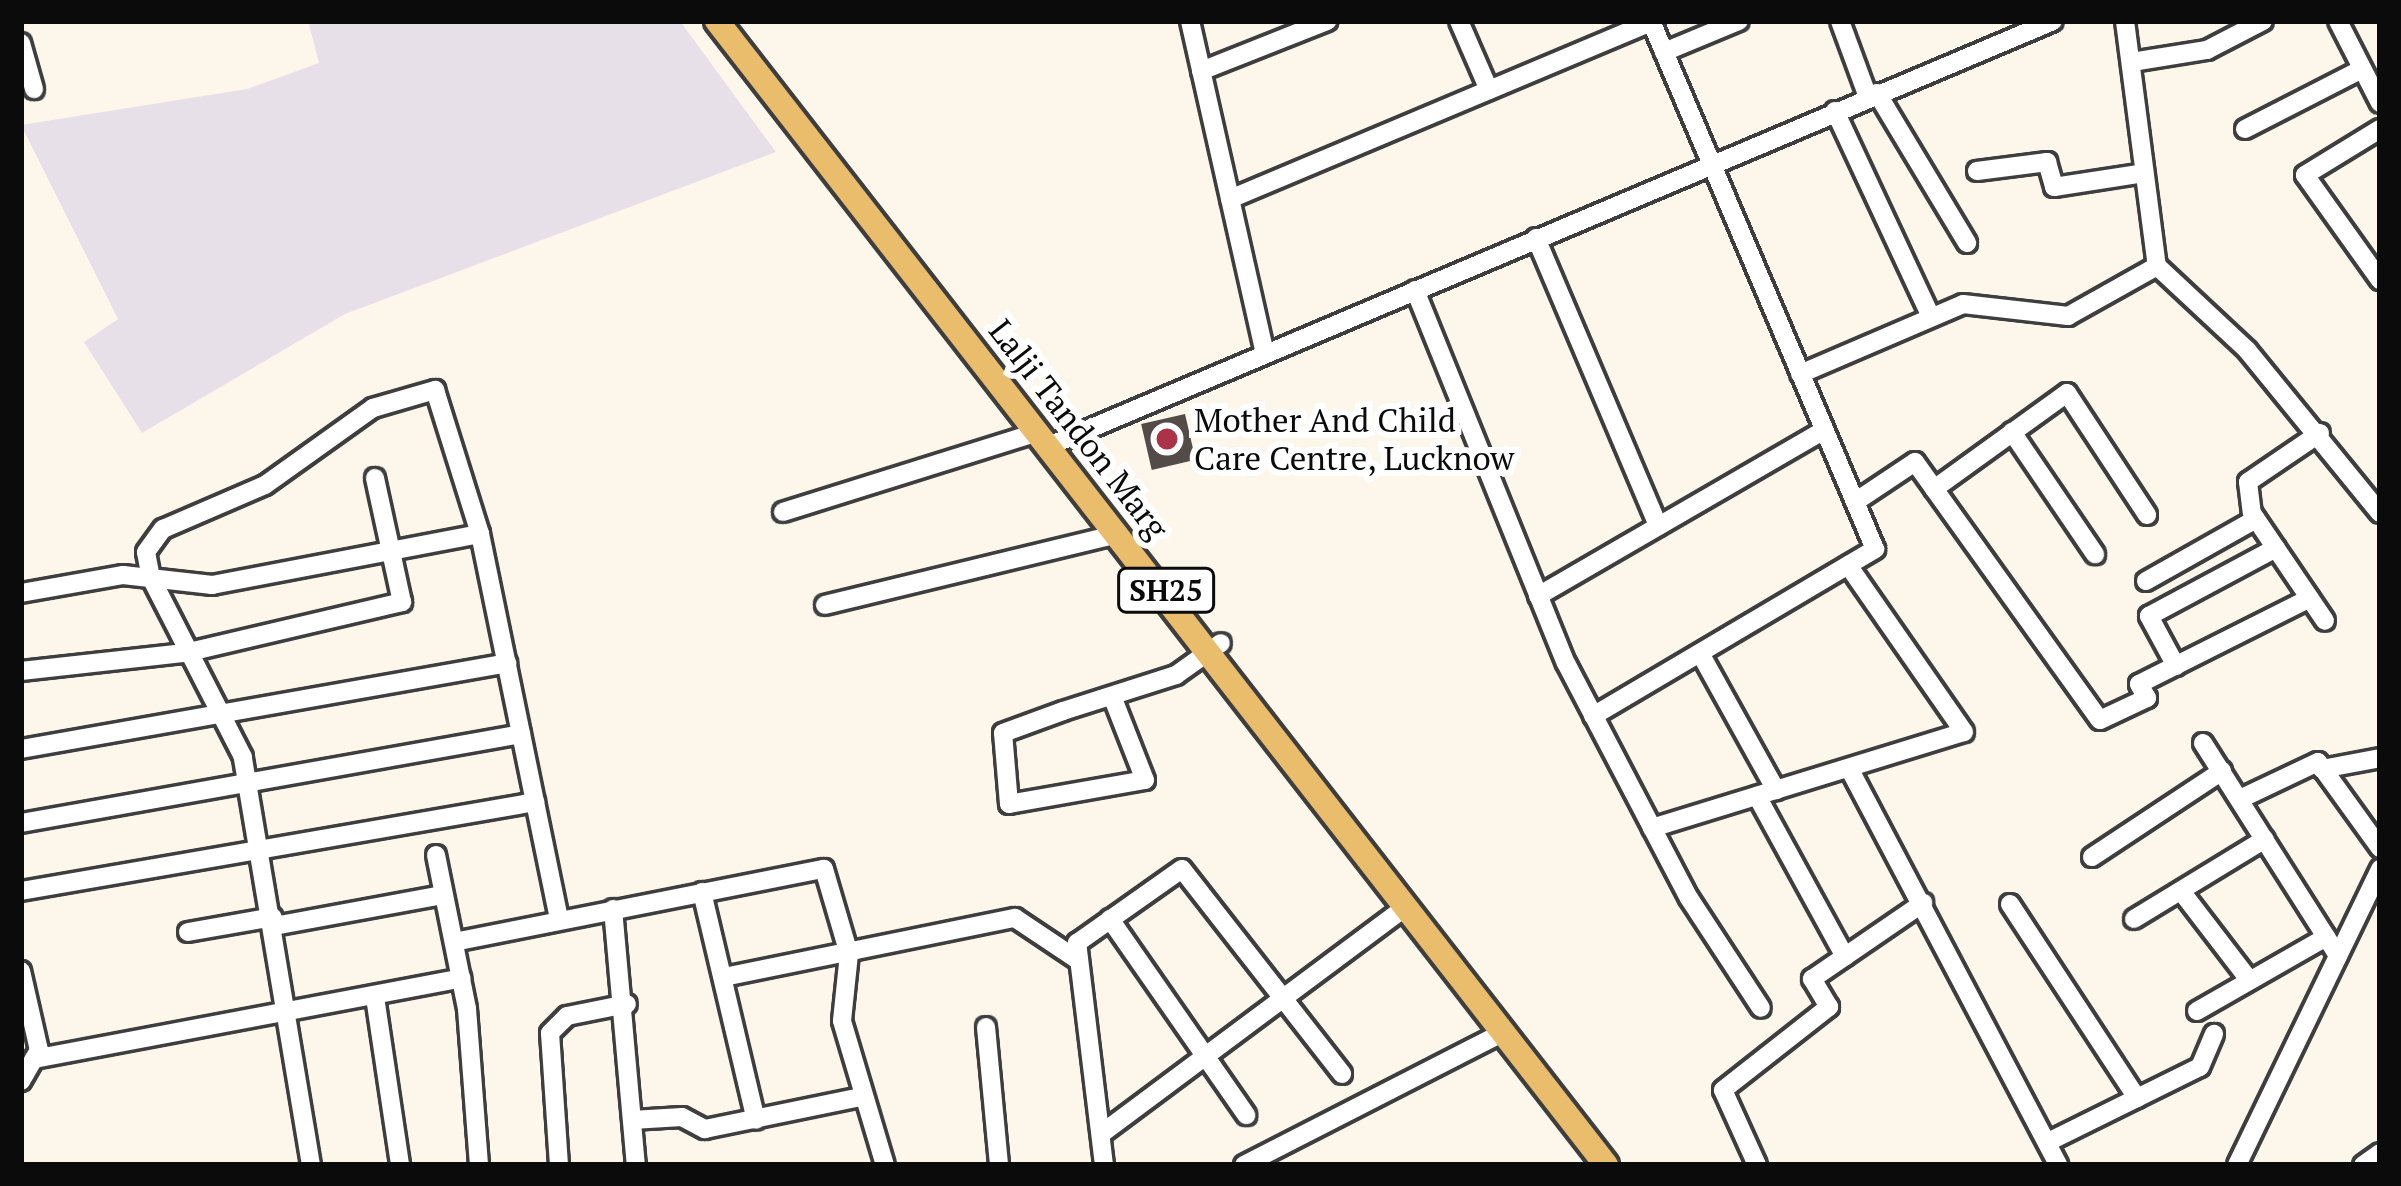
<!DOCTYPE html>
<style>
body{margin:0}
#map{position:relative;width:2401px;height:1186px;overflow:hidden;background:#fdf7eb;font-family:"PT Serif",serif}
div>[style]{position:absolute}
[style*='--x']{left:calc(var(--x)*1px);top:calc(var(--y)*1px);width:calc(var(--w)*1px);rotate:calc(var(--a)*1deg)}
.industrial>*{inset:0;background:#e7e0e9}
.building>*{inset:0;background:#524b48;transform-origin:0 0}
.roads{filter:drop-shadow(3px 0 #3e3e3e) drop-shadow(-3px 0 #3e3e3e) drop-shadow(0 3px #3e3e3e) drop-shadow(0 -3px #3e3e3e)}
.minor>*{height:18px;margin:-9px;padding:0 9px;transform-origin:9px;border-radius:9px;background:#fff}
.major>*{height:24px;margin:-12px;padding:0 12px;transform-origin:12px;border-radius:12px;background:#eabd6d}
.dots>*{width:33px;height:33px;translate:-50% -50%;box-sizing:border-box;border:6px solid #fff;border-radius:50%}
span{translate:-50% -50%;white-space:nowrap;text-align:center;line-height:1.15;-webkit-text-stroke:12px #fff;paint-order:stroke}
.shield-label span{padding:3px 9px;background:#fff;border:3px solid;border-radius:9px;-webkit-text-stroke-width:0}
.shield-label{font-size:30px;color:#0b0b0b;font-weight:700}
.poi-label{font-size:33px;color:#0b0b0b}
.left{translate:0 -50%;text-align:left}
.street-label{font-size:33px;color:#0b0b0b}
.frame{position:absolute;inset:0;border:24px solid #0b0b0b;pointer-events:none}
</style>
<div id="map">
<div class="industrial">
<div style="clip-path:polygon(308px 21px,680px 21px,776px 152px,345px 314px,142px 433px,84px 342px,118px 319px,21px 125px,247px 89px,319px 63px)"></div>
</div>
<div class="building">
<div style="left:1185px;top:414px;width:47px;height:45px;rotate:77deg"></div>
</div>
<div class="roads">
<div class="minor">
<div style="--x:1190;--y:21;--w:340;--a:77.3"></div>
<div style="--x:1459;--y:21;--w:75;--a:66.5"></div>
<div style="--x:1840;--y:21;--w:81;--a:69.8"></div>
<div style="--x:2125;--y:21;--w:247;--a:82.6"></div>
<div style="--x:2157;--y:266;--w:123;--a:43"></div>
<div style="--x:2247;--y:350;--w:210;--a:50.8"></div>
<div style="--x:2338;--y:21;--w:92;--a:62.9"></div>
<div style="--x:21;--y:43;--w:48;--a:74.2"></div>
<div style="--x:1664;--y:52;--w:81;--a:-22.5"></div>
<div style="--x:2138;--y:61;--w:70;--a:-9.1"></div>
<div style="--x:2207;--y:50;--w:63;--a:-27.4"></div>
<div style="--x:1201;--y:71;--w:136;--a:-21.6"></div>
<div style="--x:1877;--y:93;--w:175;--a:59"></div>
<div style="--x:1835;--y:111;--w:227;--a:65"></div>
<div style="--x:2245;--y:129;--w:131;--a:-27.1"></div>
<div style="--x:2380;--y:129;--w:88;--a:148.5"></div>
<div style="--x:2305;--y:175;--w:129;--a:54.5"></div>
<div style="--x:1977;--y:171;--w:71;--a:-7.3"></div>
<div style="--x:2047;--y:162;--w:26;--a:74"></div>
<div style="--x:2054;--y:187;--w:91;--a:-8.8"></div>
<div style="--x:1230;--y:199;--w:457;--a:-22.8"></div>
<div style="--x:1536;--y:238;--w:313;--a:67"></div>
<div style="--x:1415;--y:290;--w:402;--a:68"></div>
<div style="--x:1566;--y:663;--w:265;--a:62.4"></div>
<div style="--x:1689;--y:898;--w:131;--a:56.8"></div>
<div style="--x:1800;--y:374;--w:177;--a:-23.2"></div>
<div style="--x:1963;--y:304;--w:106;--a:6.5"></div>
<div style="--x:2068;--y:316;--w:102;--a:-29.3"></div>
<div style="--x:2012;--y:432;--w:148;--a:55.8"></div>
<div style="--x:2320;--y:433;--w:87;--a:145.8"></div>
<div style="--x:2248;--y:482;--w:31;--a:83"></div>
<div style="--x:2252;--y:513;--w:130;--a:55.9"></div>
<div style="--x:1049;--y:446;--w:1090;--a:-22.94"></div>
<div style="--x:1934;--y:489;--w:164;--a:-35.8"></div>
<div style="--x:2067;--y:393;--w:146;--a:56.7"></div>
<div style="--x:1855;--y:502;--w:72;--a:-33.7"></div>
<div style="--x:1915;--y:462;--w:317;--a:54.4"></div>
<div style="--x:2100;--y:720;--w:52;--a:-25.1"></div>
<div style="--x:2147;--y:698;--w:16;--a:-120"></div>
<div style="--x:2139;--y:684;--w:191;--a:-26.7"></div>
<div style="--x:783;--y:512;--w:267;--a:-17.4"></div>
<div style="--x:2146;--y:581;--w:126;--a:-29.4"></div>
<div style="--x:21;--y:593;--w:104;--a:-10"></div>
<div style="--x:123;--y:575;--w:90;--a:6.4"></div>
<div style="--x:212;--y:585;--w:273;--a:-10.8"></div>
<div style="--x:1538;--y:596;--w:331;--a:-30.1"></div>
<div style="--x:825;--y:605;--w:302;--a:-13.6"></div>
<div style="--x:1700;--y:653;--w:157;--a:61"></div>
<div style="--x:2176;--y:666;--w:57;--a:-118.4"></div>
<div style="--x:2149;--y:616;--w:144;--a:-28.2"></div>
<div style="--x:21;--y:671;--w:165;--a:-6.3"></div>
<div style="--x:185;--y:653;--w:223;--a:-13.2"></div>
<div style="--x:402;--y:602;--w:127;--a:-102.3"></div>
<div style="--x:1112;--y:696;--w:90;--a:68.6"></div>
<div style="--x:1145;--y:780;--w:138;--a:170"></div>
<div style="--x:1009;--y:804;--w:71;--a:-94.8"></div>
<div style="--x:1003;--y:733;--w:64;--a:-20.1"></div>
<div style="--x:1063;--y:711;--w:119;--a:-17.7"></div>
<div style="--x:1176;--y:675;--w:55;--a:-35.4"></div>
<div style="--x:1593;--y:716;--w:328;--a:-30.6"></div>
<div style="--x:1875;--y:549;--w:574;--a:-112.99"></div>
<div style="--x:2203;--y:743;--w:252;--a:57.6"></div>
<div style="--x:21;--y:749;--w:494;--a:-10"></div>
<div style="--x:1849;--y:768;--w:449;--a:62.2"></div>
<div style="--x:2322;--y:769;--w:59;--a:-10.7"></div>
<div style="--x:1757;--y:796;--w:183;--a:61.3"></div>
<div style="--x:2240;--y:799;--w:86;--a:-25.4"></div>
<div style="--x:2318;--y:762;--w:106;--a:54.2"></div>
<div style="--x:21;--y:823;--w:508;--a:-10.09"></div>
<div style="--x:1652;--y:828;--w:326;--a:-17.1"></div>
<div style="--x:1964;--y:732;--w:203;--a:-124.8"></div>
<div style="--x:436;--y:855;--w:157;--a:78.6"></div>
<div style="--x:467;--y:1009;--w:156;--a:85.6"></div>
<div style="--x:2092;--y:857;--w:156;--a:-33.5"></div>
<div style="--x:21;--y:891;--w:522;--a:-9.82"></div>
<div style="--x:2181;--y:891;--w:108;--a:52.5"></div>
<div style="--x:702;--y:892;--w:234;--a:76.7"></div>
<div style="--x:2010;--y:904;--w:232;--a:56.8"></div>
<div style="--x:613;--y:909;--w:257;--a:84.9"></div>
<div style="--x:1110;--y:919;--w:239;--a:55.2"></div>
<div style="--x:2134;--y:919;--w:153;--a:-31.4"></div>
<div style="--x:274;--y:926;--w:172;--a:-10.4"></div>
<div style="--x:188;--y:932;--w:86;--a:-10"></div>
<div style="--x:454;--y:942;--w:377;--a:-11.2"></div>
<div style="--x:824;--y:869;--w:89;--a:73.6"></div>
<div style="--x:849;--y:954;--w:67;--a:96"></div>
<div style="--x:842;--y:1021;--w:150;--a:73.4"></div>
<div style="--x:21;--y:971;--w:81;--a:77.2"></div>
<div style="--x:39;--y:1050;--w:36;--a:120"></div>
<div style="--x:724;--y:977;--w:297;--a:-11.5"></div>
<div style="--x:1015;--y:918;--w:76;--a:33.7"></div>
<div style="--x:375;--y:997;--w:170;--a:81.5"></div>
<div style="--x:2197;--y:1011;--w:149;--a:-29.8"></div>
<div style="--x:986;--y:1027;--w:139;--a:84.6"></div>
<div style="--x:34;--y:1059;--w:435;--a:-10.7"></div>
<div style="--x:632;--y:1120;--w:50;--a:-3.4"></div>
<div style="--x:682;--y:1117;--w:26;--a:28"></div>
<div style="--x:705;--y:1129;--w:159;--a:-11.6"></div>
<div style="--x:1101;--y:1134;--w:382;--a:-36.7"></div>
<div style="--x:2050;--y:1141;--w:167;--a:-26.3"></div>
<div style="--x:2200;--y:1067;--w:36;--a:-67"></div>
<div style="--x:311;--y:1165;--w:414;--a:-99.5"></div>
<div style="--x:243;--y:757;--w:201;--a:-117.2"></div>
<div style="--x:151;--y:578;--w:26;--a:-101"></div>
<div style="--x:146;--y:552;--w:29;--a:-54"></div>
<div style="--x:163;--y:529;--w:111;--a:-23.3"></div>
<div style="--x:265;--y:485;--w:133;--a:-35.5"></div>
<div style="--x:373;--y:408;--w:65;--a:-16.2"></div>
<div style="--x:435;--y:390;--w:151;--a:72.6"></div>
<div style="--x:480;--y:534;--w:393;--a:78.4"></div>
<div style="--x:559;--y:1165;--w:132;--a:-93.9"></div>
<div style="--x:550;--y:1033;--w:24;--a:-45"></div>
<div style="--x:567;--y:1016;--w:61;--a:-11.3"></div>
<div style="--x:1104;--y:1165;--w:224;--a:-96.9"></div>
<div style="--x:1077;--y:943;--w:128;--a:-35.2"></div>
<div style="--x:1182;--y:869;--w:260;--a:52"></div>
<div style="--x:1244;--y:1165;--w:292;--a:-27.1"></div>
<div style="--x:1757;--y:1165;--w:82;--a:-114.4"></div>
<div style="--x:1723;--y:1090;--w:135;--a:-38.1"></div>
<div style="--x:1829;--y:1007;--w:33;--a:-121"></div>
<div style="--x:1812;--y:979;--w:135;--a:-34.4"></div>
<div style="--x:2237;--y:1165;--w:329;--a:-64.2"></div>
<div style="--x:2363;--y:1165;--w:21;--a:-35"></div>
</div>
<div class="major">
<div style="--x:717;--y:21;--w:1449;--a:52.15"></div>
</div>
</div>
<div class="dots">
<div style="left:1167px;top:439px;background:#ac3247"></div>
</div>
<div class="shield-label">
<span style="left:1166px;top:590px">SH25</span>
</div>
<div class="poi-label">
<span class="left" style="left:1194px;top:439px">Mother And Child<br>Care Centre, Lucknow</span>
</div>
<div class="street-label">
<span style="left:1079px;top:429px;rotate:52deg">Lalji Tandon Marg</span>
</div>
<div class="frame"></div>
</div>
